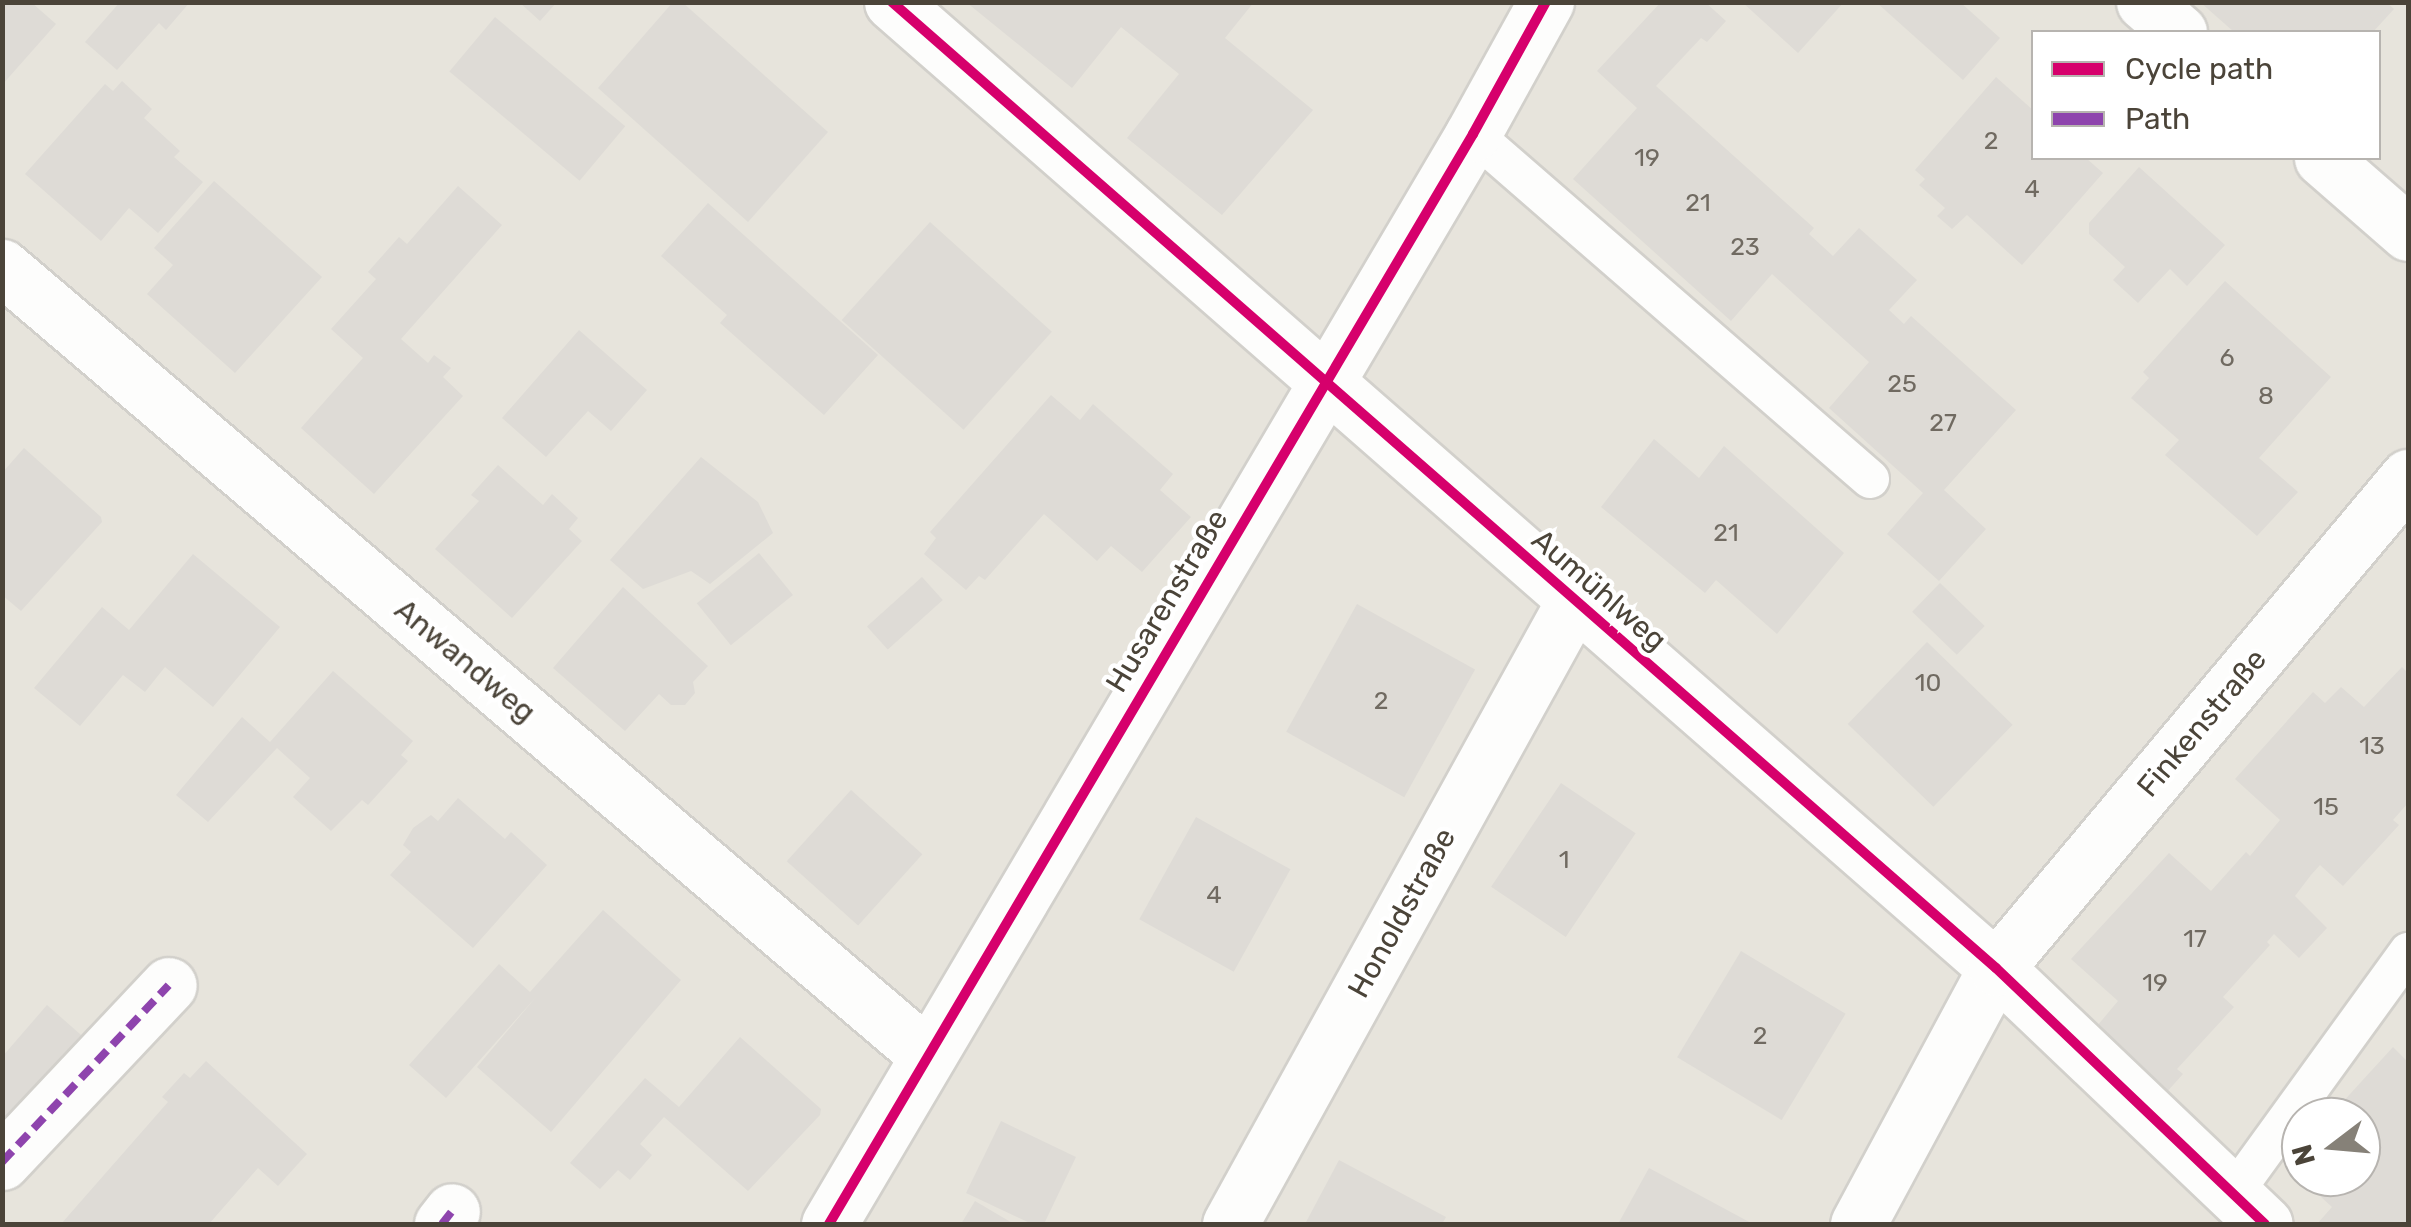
<!DOCTYPE html>
<meta charset="utf-8">
<style>
body{margin:0}
#map{position:relative;width:2411px;height:1227px;overflow:hidden;background:#f4f2ee;font-family:Rubik,sans-serif}
div>[style]{position:absolute}
[style*='--x']{left:calc(var(--x)*1px);top:calc(var(--y)*1px);width:calc(var(--w)*1px);rotate:calc(var(--a)*1deg)}
.residential>*{inset:0;background:#e7e4dc}
.building>*{inset:0;background:#dedbd6;transform-origin:0 0}
.roads{filter:drop-shadow(2px 0 #d2d0cb) drop-shadow(-2px 0 #d2d0cb) drop-shadow(0 2px #d2d0cb) drop-shadow(0 -2px #d2d0cb)}
.lane>*{height:38px;margin:-19px;padding:0 19px;transform-origin:19px;border-radius:19px;background:#fdfdfc}
.street>*{height:55px;margin:-27.5px;padding:0 27.5px;transform-origin:27.5px;border-radius:27.5px;background:#fdfdfc}
.quiet>*{height:8px;margin-top:-4px;transform-origin:0;background:repeating-linear-gradient(90deg,#8e44ad 0 15px,transparent 0 23px)}
.cycleway>*{height:10px;margin:-5px;padding:0 5px;transform-origin:5px;border-radius:5px;background:#d6006c}
span{translate:-50% -50%;white-space:nowrap;text-align:center;line-height:1.15;-webkit-text-stroke:9px #fff;paint-order:stroke}
.number-label{font-size:25px;color:#706a61}
.number-label span{-webkit-text-stroke-width:0}
.street-label{font-size:30px;color:#4b4439}
.frame{position:absolute;inset:0;border:5px solid #4b4439;pointer-events:none}
.legend{position:absolute;left:2031px;top:30px;width:350px;height:130px;box-sizing:border-box;background:#fff;border:2px solid #b7b4b0;margin:0;padding:12px 18px;list-style:none;font-size:30px;color:#4b4439}
.legend li{display:flex;align-items:center;gap:20px;height:50px}
.legend b{width:50px;border:2px solid #b7b4b0}
.north{position:absolute;left:2281px;top:1097px;width:100px;height:100px;box-sizing:border-box;background:#fff;border:2px solid #b7b4b0;border-radius:50%;rotate:254deg;font-size:28px;font-weight:700;line-height:40px;text-align:center;color:#4b4439}
.north::after{content:'';display:block;margin:auto;width:35px;height:45px;background:#868178;clip-path:polygon(50% 0,100% 100%,50% 72%,0 100%)}
</style>
<div id="map">
<div class="residential">
<div style="clip-path:polygon(evenodd,3px 3px,2408px 3px,2408px 1224px,3px 1224px,3px 3px,2034px 32px,2378px 32px,2378px 158px,2034px 158px,2034px 32px,3px 3px,2301px 1117px,2361px 1117px,2361px 1177px,2301px 1177px,2301px 1117px)"></div>
</div>
<div class="building">
<div style="clip-path:polygon(2px 2px,31px 2px,56px 24px,2px 85px)"></div>
<div style="clip-path:polygon(120px 2px,190px 2px,166px 30px,159px 23px,117px 70px,85px 42px)"></div>
<div style="clip-path:polygon(519px 2px,557px 2px,540px 21px)"></div>
<div style="clip-path:polygon(673px 2px,682px 2px,828px 132px,748px 222px,598px 88px)"></div>
<div style="clip-path:polygon(966px 2px,1254px 2px,1225px 38px,1313px 110px,1222px 215px,1127px 138px,1179px 74px,1121px 27px,1072px 88px)"></div>
<div style="clip-path:polygon(1661px 2px,1705px 2px,1726px 21px,1707px 42px,1701px 38px,1656px 86px,1814px 228px,1809px 234px,1833px 256px,1859px 228px,1917px 280px,1889px 310px,1904px 324px,1911px 316px,2016px 410px,1944px 490px,1986px 529px,1939px 581px,1887px 534px,1923px 493px,1829px 408px,1869px 362px,1772px 274px,1731px 321px,1573px 179px,1637px 108px,1597px 71px)"></div>
<div style="clip-path:polygon(1742px 2px,1844px 2px,1798px 53px)"></div>
<div style="clip-path:polygon(1876px 2px,1960px 2px,2000px 38px,1963px 80px)"></div>
<div style="clip-path:polygon(2200px 2px,2386px 2px,2394px 9px,2373px 32px,2234px 32px)"></div>
<div style="left:495px;top:17px;width:170px;height:71px;rotate:40deg"></div>
<div style="clip-path:polygon(1996px 77px,2034px 111px,2034px 158px,2086px 158px,2103px 173px,2022px 265px,1967px 215px,1952px 229px,1937px 216px,1945px 208px,1919px 185px,1925px 179px,1915px 170px)"></div>
<div style="clip-path:polygon(122px 81px,152px 109px,144px 118px,180px 151px,174px 157px,203px 182px,158px 233px,129px 208px,101px 241px,25px 174px,105px 84px,113px 91px)"></div>
<div style="clip-path:polygon(2139px 167px,2225px 245px,2187px 286px,2170px 269px,2138px 303px,2113px 280px,2125px 267px,2089px 234px,2089px 223px)"></div>
<div style="clip-path:polygon(214px 181px,322px 277px,235px 373px,147px 294px,173px 265px,154px 248px)"></div>
<div style="clip-path:polygon(458px 186px,502px 225px,401px 339px,428px 363px,434px 355px,451px 368px,443px 377px,463px 396px,374px 494px,301px 428px,363px 358px,331px 329px,376px 279px,368px 272px,399px 237px,407px 244px)"></div>
<div style="clip-path:polygon(708px 203px,878px 355px,824px 415px,720px 323px,727px 315px,661px 256px)"></div>
<div style="left:930px;top:222px;width:164px;height:132px;rotate:42deg"></div>
<div style="clip-path:polygon(2225px 281px,2331px 377px,2259px 458px,2298px 492px,2257px 536px,2165px 455px,2179px 440px,2131px 398px,2149px 378px,2143px 372px)"></div>
<div style="clip-path:polygon(579px 330px,647px 390px,611px 431px,588px 411px,546px 457px,502px 418px)"></div>
<div style="clip-path:polygon(1051px 395px,1080px 420px,1093px 404px,1173px 474px,1160px 490px,1191px 517px,1142px 572px,1111px 546px,1097px 561px,1044px 514px,985px 580px,979px 576px,966px 590px,924px 554px,936px 538px,930px 532px)"></div>
<div style="clip-path:polygon(1654px 439px,1699px 478px,1724px 446px,1844px 553px,1777px 634px,1716px 580px,1705px 593px,1601px 507px)"></div>
<div style="clip-path:polygon(24px 448px,101px 517px,102px 522px,21px 611px,2px 595px,2px 473px)"></div>
<div style="clip-path:polygon(701px 457px,758px 502px,773px 533px,710px 584px,691px 571px,643px 589px,610px 560px)"></div>
<div style="clip-path:polygon(498px 465px,543px 505px,552px 494px,578px 518px,569px 529px,582px 541px,512px 618px,435px 549px,479px 501px,471px 495px)"></div>
<div style="left:759px;top:553px;width:54px;height:80px;rotate:51deg"></div>
<div style="clip-path:polygon(193px 554px,280px 627px,213px 707px,165px 667px,145px 692px,123px 675px,80px 726px,34px 688px,102px 607px,129px 630px)"></div>
<div style="left:922px;top:577px;width:31px;height:74px;rotate:48deg"></div>
<div style="left:1940px;top:583px;width:62px;height:40px;rotate:44deg"></div>
<div style="clip-path:polygon(623px 587px,708px 666px,693px 682px,695px 693px,685px 705px,671px 705px,659px 694px,625px 731px,553px 668px)"></div>
<div style="left:1357px;top:604px;width:135px;height:146px;rotate:29deg"></div>
<div style="left:1927px;top:642px;width:119px;height:114px;rotate:44deg"></div>
<div style="clip-path:polygon(2402px 667px,2408px 673px,2408px 803px,2393px 820px,2399px 825px,2343px 886px,2320px 865px,2311px 875px,2295px 896px,2327px 928px,2299px 958px,2274px 934px,2267px 942px,2270px 945px,2223px 997px,2234px 1007px,2177px 1069px,2183px 1074px,2156px 1104px,2087px 1038px,2118px 1001px,2071px 959px,2169px 853px,2211px 891px,2246px 852px,2250px 856px,2280px 820px,2235px 779px,2313px 692px,2325px 703px,2341px 687px,2364px 707px)"></div>
<div style="clip-path:polygon(333px 671px,413px 741px,401px 755px,408px 761px,368px 805px,362px 800px,331px 831px,293px 797px,310px 778px,277px 748px,208px 822px,176px 795px,242px 717px,270px 742px)"></div>
<div style="left:1561px;top:783px;width:90px;height:125px;rotate:34deg"></div>
<div style="left:851px;top:790px;width:96px;height:96px;rotate:42deg"></div>
<div style="clip-path:polygon(458px 798px,505px 839px,511px 832px,547px 865px,473px 948px,390px 875px,411px 852px,403px 845px,413px 828px,431px 815px,438px 821px)"></div>
<div style="left:1196px;top:817px;width:108px;height:117px;rotate:29deg"></div>
<div style="clip-path:polygon(603px 910px,681px 980px,551px 1132px,477px 1067px,536px 997px,446px 1098px,409px 1065px,499px 964px,530px 992px)"></div>
<div style="left:1741px;top:951px;width:122px;height:124px;rotate:31deg"></div>
<div style="clip-path:polygon(47px 1005px,89px 1042px,2px 1135px,2px 1057px)"></div>
<div style="clip-path:polygon(740px 1037px,821px 1109px,820px 1115px,748px 1191px,664px 1117px,640px 1144px,652px 1155px,630px 1180px,618px 1170px,600px 1189px,570px 1163px,645px 1078px,679px 1107px)"></div>
<div style="clip-path:polygon(2393px 1047px,2408px 1062px,2408px 1224px,2317px 1224px,2332px 1207px,2286px 1165px,2301px 1148px,2301px 1177px,2361px 1177px,2361px 1117px,2329px 1117px)"></div>
<div style="clip-path:polygon(206px 1061px,307px 1154px,278px 1186px,258px 1168px,209px 1224px,61px 1224px,168px 1102px,162px 1097px,184px 1073px,190px 1078px)"></div>
<div style="clip-path:polygon(1001px 1121px,1076px 1157px,1044px 1224px,1032px 1224px,966px 1193px)"></div>
<div style="clip-path:polygon(1339px 1160px,1446px 1217px,1442px 1224px,1305px 1224px)"></div>
<div style="clip-path:polygon(1649px 1168px,1753px 1224px,1618px 1224px)"></div>
<div style="clip-path:polygon(975px 1201px,1014px 1224px,961px 1224px)"></div>
</div>
<div class="roads">
<div class="lane">
<div style="--x:1473;--y:134;--w:526;--a:40.99"></div>
<div style="--x:2233;--y:1194;--w:299;--a:-54.1"></div>
</div>
<div class="street">
<div style="--x:892;--y:2;--w:1467;--a:41.19"></div>
<div style="--x:1996;--y:968;--w:371;--a:43.6"></div>
<div style="--x:2144;--y:2;--w:46;--a:40.6"></div>
<div style="--x:2322;--y:158;--w:114;--a:41.1"></div>
<div style="--x:2;--y:267;--w:1215;--a:40.43"></div>
<div style="--x:2;--y:1162;--w:243;--a:-46.7"></div>
<div style="--x:442;--y:1224;--w:16;--a:-52"></div>
<div style="--x:829;--y:1224;--w:1266;--a:-59.42"></div>
<div style="--x:1473;--y:134;--w:151;--a:-61.1"></div>
<div style="--x:1230;--y:1224;--w:712;--a:-61.09"></div>
<div style="--x:1858;--y:1224;--w:291;--a:-61.7"></div>
<div style="--x:1996;--y:968;--w:641;--a:-50"></div>
</div>
</div>
<div class="quiet">
<div style="--x:2;--y:1162;--w:243;--a:-46.7"></div>
<div style="--x:442;--y:1224;--w:16;--a:-52"></div>
</div>
<div class="cycleway">
<div style="--x:892;--y:2;--w:1467;--a:41.19"></div>
<div style="--x:1996;--y:968;--w:371;--a:43.6"></div>
<div style="--x:829;--y:1224;--w:1266;--a:-59.42"></div>
<div style="--x:1473;--y:134;--w:151;--a:-61.1"></div>
</div>
<div class="number-label">
<span style="left:1991px;top:141px">2</span>
<span style="left:1647px;top:158px">19</span>
<span style="left:2032px;top:189px">4</span>
<span style="left:1698px;top:203px">21</span>
<span style="left:1745px;top:247px">23</span>
<span style="left:2227px;top:358px">6</span>
<span style="left:1902px;top:384px">25</span>
<span style="left:2266px;top:396px">8</span>
<span style="left:1943px;top:423px">27</span>
<span style="left:1726px;top:533px">21</span>
<span style="left:1928px;top:683px">10</span>
<span style="left:1381px;top:701px">2</span>
<span style="left:2372px;top:746px">13</span>
<span style="left:2326px;top:807px">15</span>
<span style="left:1564px;top:860px">1</span>
<span style="left:1214px;top:895px">4</span>
<span style="left:2195px;top:939px">17</span>
<span style="left:2155px;top:983px">19</span>
<span style="left:1760px;top:1036px">2</span>
</div>
<div class="street-label">
<span style="left:1599px;top:590px;rotate:41deg">Aumühlweg</span>
<span style="left:1167px;top:601px;rotate:-59deg">Husarenstraße</span>
<span style="left:465px;top:661px;rotate:40deg">Anwandweg</span>
<span style="left:2202px;top:723px;rotate:-50deg">Finkenstraße</span>
<span style="left:1402px;top:913px;rotate:-61deg">Honoldstraße</span>
</div>
<div class="frame"></div>
<ul class="legend">
<li><b style="height:12px;background:#d6006c"></b>Cycle path</li>
<li><b style="height:12px;background:#8e44ad"></b>Path</li>
</ul>
<div class="north">N</div>
</div>
